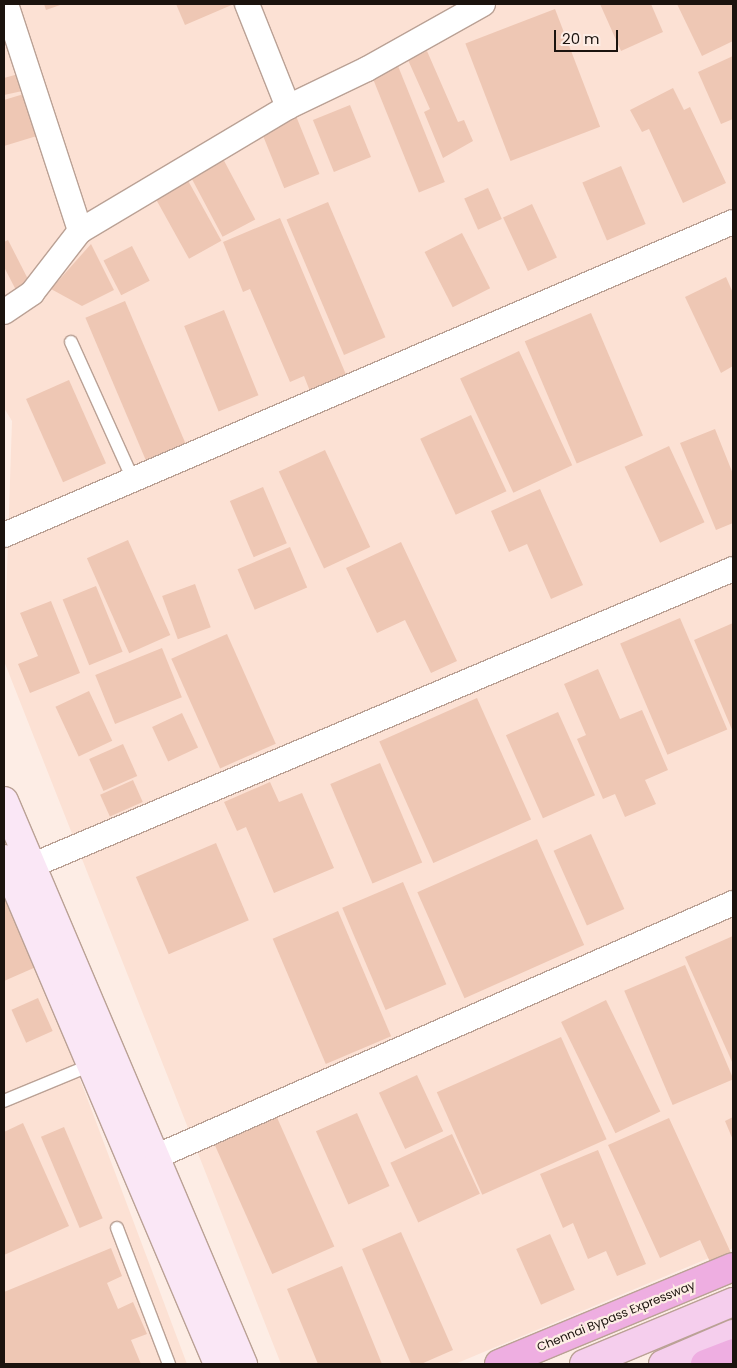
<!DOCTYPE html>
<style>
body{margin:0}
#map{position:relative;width:737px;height:1368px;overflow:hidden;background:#fdede5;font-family:Poppins,sans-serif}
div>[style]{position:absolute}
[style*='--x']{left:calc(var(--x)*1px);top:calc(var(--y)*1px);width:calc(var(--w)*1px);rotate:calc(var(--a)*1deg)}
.built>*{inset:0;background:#fce1d4}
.building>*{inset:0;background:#eec7b4;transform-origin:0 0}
.roads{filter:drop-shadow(1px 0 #baa195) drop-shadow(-1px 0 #baa195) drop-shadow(0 1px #baa195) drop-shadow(0 -1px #baa195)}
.lane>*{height:12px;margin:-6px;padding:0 6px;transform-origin:6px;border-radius:6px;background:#fff}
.street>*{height:24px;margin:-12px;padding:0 12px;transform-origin:12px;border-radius:12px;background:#fff}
.secondary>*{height:28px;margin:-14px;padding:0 14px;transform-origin:14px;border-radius:14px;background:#fae7f6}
.primary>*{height:28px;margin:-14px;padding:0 14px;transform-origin:14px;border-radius:14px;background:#f5ceed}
.highway>*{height:28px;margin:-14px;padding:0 14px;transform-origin:14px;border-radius:14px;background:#eeaee1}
span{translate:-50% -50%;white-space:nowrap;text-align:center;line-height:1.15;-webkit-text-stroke:4.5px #fdede5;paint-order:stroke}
.street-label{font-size:12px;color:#1b130e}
.frame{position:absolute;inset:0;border:5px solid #1b130e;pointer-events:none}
.scale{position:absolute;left:554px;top:30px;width:64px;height:22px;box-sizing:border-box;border:2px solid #1b130e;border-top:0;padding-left:6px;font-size:15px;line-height:18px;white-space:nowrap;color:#1b130e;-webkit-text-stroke:4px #fdede5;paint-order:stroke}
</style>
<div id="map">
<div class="built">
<div style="clip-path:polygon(4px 4px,733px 4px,733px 1248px,455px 1364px,281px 1364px,4px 661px,12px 421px,4px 408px)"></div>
<div style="clip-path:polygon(4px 877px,187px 1364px,4px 1364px)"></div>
</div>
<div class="building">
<div style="clip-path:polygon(44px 4px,63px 4px,46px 10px)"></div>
<div style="clip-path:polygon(176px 4px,234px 4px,185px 25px)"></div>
<div style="clip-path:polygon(600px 4px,651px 4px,663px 32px,621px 51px)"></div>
<div style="clip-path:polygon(677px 4px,733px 4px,733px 41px,702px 56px)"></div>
<div style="left:555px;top:9px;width:126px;height:96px;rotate:69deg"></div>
<div style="clip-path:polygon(427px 51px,458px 122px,464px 120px,473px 141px,443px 158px,424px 112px,430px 109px,408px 60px)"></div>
<div style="clip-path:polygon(733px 56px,733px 119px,721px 124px,698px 72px)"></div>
<div style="left:398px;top:66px;width:125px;height:28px;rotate:68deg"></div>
<div style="clip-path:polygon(22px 73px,27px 90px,4px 95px,4px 78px)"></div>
<div style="clip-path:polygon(673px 88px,684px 110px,690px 107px,726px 183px,683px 203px,649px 129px,642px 132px,630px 110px)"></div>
<div style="clip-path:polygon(27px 93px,40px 135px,4px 146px,4px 100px)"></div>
<div style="left:350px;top:105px;width:56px;height:40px;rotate:68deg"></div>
<div style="left:294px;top:111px;width:68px;height:38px;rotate:68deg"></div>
<div style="left:221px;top:155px;width:73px;height:37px;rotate:62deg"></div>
<div style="left:621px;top:166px;width:63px;height:42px;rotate:67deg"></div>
<div style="left:186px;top:177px;width:73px;height:37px;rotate:61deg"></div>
<div style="left:488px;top:188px;width:34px;height:26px;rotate:66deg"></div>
<div style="left:328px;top:202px;width:147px;height:45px;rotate:67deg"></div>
<div style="left:532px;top:204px;width:59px;height:32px;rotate:65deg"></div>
<div style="clip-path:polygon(280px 218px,350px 384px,313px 399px,304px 376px,290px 382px,250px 289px,243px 292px,223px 242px)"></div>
<div style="left:462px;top:233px;width:62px;height:42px;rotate:63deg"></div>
<div style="clip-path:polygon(8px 240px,31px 285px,17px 292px,4px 267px,4px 242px)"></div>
<div style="clip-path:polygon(91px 244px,114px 290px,82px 306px,51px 289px)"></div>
<div style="left:132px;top:246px;width:39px;height:32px;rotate:63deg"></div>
<div style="clip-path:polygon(726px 277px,733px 293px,733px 366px,721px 373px,685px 297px)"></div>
<div style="left:125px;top:301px;width:156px;height:43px;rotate:67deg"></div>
<div style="left:224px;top:310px;width:92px;height:43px;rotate:68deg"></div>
<div style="left:591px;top:313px;width:133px;height:72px;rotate:67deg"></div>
<div style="left:519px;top:351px;width:126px;height:65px;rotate:65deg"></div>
<div style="left:69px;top:380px;width:91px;height:47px;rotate:66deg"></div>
<div style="left:471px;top:415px;width:84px;height:56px;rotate:65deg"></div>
<div style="clip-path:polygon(715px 429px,733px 474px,733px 523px,716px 530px,680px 443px)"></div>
<div style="left:669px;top:446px;width:84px;height:49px;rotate:65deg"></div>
<div style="left:325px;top:450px;width:107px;height:51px;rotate:65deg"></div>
<div style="left:263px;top:487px;width:61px;height:36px;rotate:67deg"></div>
<div style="clip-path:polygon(540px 489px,583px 585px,551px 599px,527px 544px,509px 552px,491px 511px)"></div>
<div style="left:128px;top:540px;width:104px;height:45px;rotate:66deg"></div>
<div style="clip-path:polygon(401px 542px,457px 661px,431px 673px,405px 620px,377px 633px,346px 568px)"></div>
<div style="left:290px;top:547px;width:44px;height:57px;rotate:67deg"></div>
<div style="left:195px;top:584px;width:46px;height:35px;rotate:70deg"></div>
<div style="left:96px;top:586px;width:71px;height:36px;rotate:68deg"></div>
<div style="clip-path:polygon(51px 601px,80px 673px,30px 693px,18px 664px,38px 656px,20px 613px)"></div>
<div style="left:680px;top:618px;width:121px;height:65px;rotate:67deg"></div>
<div style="clip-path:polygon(733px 623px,733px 732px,694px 640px)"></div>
<div style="left:227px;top:634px;width:120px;height:61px;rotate:66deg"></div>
<div style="left:162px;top:648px;width:53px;height:72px;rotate:68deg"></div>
<div style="clip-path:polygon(598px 669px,620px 719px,642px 710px,668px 770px,645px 780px,656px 804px,625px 817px,615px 794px,603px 799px,577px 739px,586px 735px,564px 684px)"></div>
<div style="left:89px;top:691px;width:55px;height:37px;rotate:65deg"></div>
<div style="left:477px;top:698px;width:133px;height:107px;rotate:66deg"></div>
<div style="left:558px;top:712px;width:91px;height:57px;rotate:66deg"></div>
<div style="left:182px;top:713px;width:38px;height:33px;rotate:65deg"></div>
<div style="left:123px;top:744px;width:35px;height:37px;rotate:66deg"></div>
<div style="left:380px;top:763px;width:108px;height:54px;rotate:67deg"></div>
<div style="left:133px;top:780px;width:24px;height:36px;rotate:66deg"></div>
<div style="clip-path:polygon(270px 782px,279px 802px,302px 793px,334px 868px,274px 893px,246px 827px,237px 831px,224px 802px)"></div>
<div style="left:591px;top:834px;width:82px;height:41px;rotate:66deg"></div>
<div style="left:537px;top:839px;width:116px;height:131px;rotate:66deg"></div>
<div style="left:216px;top:843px;width:84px;height:87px;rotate:67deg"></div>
<div style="left:403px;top:882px;width:111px;height:66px;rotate:67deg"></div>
<div style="clip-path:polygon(4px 893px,36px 967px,4px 981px)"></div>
<div style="left:338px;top:911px;width:136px;height:71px;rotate:67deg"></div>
<div style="clip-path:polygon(733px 936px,733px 1064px,685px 957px)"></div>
<div style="left:685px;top:965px;width:124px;height:66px;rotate:67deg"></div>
<div style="left:38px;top:998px;width:36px;height:29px;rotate:66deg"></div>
<div style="left:606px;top:1000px;width:124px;height:50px;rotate:64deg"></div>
<div style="left:561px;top:1037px;width:112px;height:136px;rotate:66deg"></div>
<div style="left:417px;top:1075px;width:62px;height:42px;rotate:65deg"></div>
<div style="left:275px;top:1113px;width:146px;height:68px;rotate:66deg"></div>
<div style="left:357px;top:1113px;width:80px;height:45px;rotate:66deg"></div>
<div style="clip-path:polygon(733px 1117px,733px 1140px,725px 1121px)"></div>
<div style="clip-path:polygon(669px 1118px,731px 1253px,710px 1262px,700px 1240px,660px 1258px,608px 1145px)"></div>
<div style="clip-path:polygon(23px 1123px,69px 1226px,4px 1255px,4px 1132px)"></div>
<div style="left:64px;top:1127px;width:99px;height:25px;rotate:67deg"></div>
<div style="left:452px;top:1134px;width:66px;height:68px;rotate:65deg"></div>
<div style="clip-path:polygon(598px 1150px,646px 1264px,617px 1276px,606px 1251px,588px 1259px,573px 1223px,563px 1228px,540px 1174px)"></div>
<div style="clip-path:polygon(401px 1232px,453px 1350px,421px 1364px,411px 1364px,362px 1249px)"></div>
<div style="left:550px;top:1234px;width:61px;height:37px;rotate:66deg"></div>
<div style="clip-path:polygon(111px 1248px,122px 1276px,107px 1283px,118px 1309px,133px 1302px,147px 1334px,131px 1340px,141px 1364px,4px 1364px,4px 1292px)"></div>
<div style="clip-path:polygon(342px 1266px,382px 1364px,318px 1364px,287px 1289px)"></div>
</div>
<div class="roads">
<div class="lane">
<div style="--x:71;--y:342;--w:150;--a:65.7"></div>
<div style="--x:4;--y:1101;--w:94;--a:-22.5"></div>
<div style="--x:117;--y:1228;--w:146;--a:69.1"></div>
</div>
<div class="street">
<div style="--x:6;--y:4;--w:239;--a:71.9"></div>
<div style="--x:247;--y:4;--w:111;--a:68.3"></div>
<div style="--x:4;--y:312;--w:34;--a:-34"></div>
<div style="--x:32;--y:293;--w:78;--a:-52.3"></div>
<div style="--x:80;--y:231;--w:242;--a:-30.8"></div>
<div style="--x:288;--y:107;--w:88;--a:-25.7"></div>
<div style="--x:367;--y:69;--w:133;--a:-29.3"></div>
<div style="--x:4;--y:535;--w:793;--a:-23.24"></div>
<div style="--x:31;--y:866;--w:762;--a:-22.93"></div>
<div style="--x:153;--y:1158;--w:634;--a:-23.73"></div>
</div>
<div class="secondary">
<div style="--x:4;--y:801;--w:612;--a:67"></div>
<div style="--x:4;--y:859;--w:548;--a:67.03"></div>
</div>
<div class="primary">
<div style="--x:584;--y:1364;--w:161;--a:-22.6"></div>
<div style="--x:663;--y:1364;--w:76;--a:-23.2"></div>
</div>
<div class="highway">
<div style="--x:499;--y:1364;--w:253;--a:-22.5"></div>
<div style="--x:705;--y:1364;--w:30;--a:-21"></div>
</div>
</div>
<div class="street-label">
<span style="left:616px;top:1316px;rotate:-22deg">Chennai Bypass Expressway</span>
</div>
<div class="frame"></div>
<div class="scale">20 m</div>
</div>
